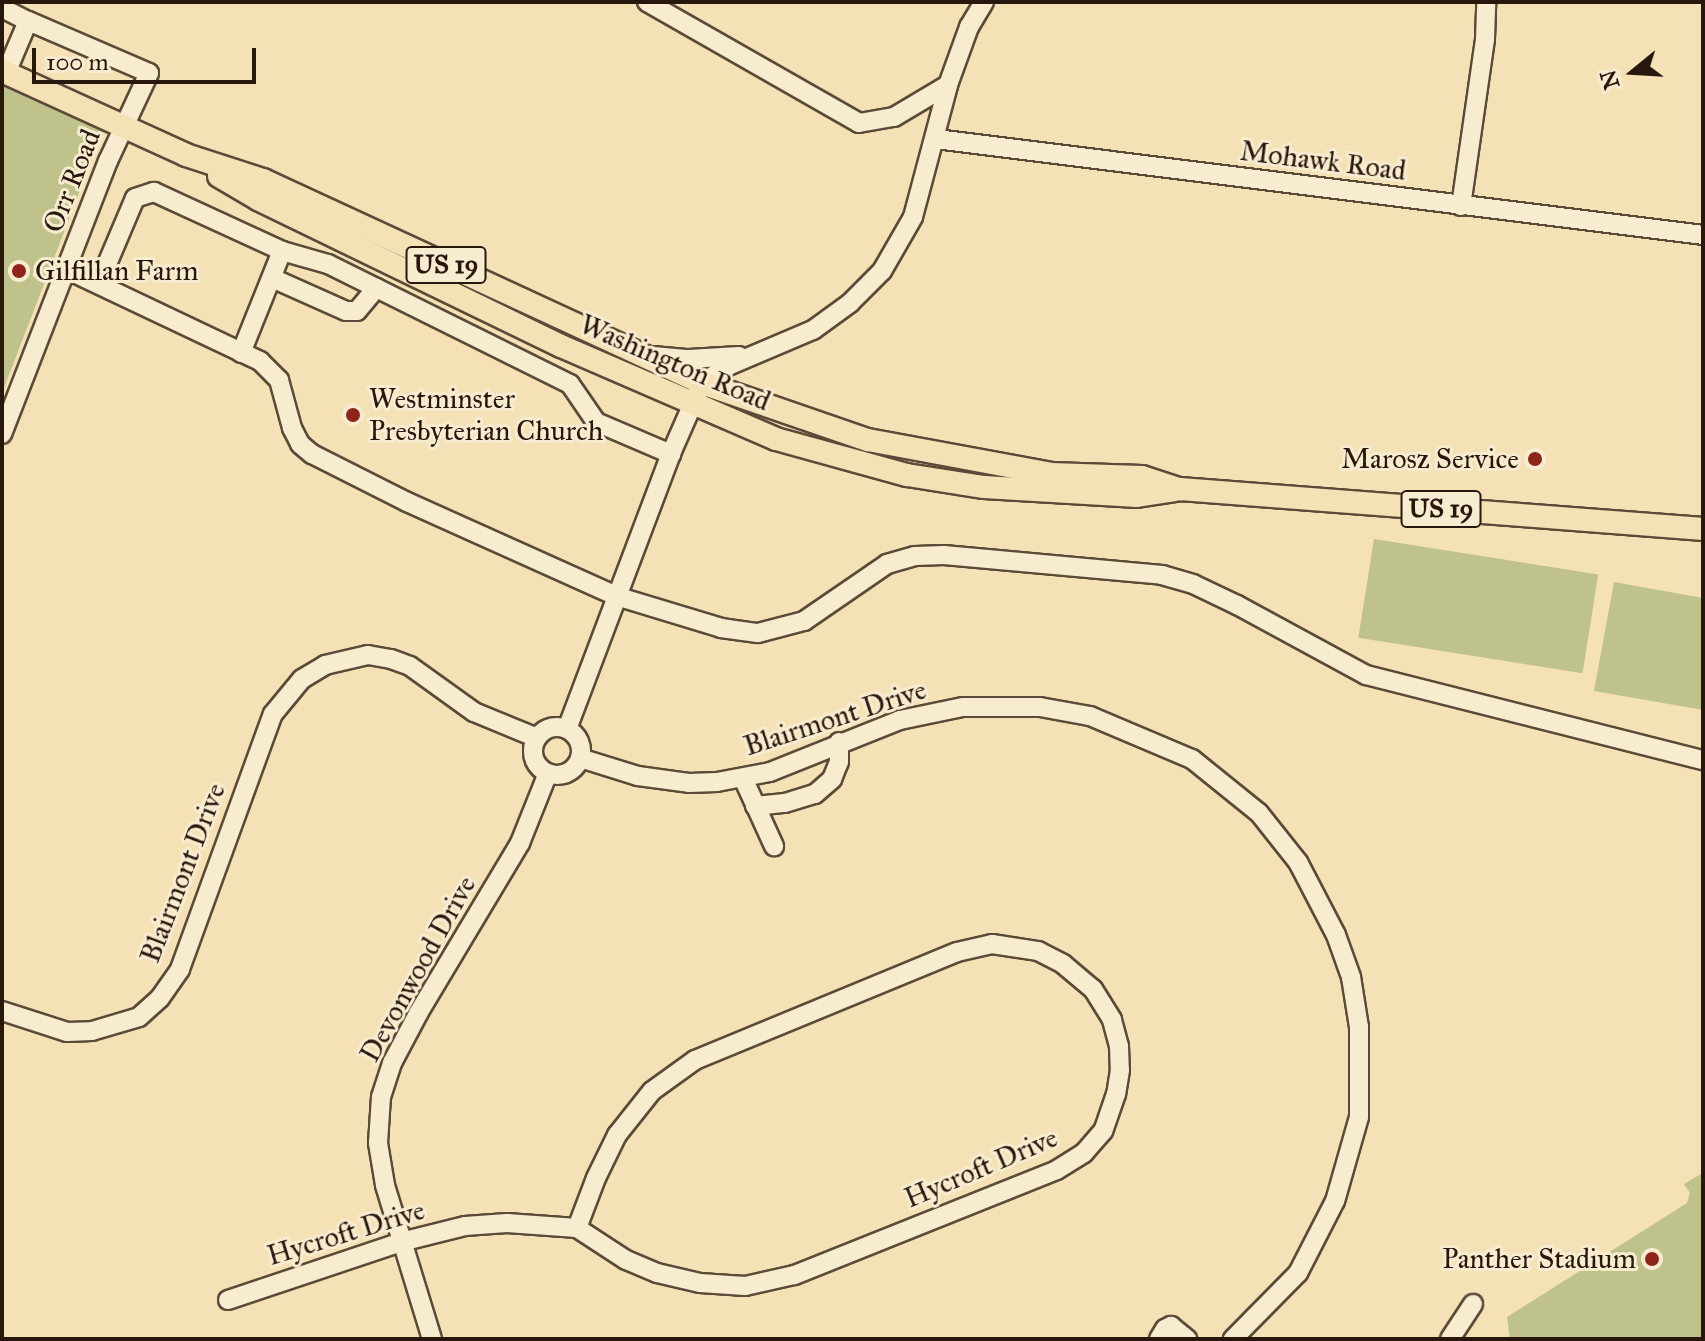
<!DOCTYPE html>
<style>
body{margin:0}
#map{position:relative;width:1705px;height:1341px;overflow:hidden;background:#f4e1b6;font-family:"IM FELL Great Primer",serif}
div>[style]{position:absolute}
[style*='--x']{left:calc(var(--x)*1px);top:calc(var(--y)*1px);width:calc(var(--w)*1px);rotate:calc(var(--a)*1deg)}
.green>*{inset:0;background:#bfc28b;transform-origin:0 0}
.roads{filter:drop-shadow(2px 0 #5b4a37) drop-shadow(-2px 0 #5b4a37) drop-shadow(0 2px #5b4a37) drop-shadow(0 -2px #5b4a37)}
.minor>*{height:18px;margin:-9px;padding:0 9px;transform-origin:9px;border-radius:9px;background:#f8ecd0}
.minor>.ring{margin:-9px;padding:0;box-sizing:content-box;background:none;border:18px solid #f8ecd0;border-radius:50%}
.major>*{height:22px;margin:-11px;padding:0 11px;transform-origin:11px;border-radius:11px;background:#f4e1b6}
.dots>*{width:22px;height:22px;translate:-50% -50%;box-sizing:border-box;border:4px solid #f8ecd0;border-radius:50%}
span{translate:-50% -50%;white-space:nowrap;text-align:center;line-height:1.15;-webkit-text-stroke:6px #f8ecd0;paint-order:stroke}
.shield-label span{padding:2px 6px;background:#f8ecd0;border:2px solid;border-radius:6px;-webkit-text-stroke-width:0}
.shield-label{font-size:26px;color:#28170d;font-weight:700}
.street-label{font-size:28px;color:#28170d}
.poi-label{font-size:28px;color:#28170d}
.left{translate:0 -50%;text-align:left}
.right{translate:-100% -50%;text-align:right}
.frame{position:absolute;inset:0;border:4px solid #28170d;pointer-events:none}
.north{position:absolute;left:1593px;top:32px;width:80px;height:80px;-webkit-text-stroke:6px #f8ecd0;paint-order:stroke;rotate:252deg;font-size:22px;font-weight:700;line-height:32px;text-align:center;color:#28170d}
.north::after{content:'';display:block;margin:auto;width:28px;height:36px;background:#28170d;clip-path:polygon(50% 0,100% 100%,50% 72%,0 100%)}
.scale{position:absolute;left:32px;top:48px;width:224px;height:36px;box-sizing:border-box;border:4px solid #28170d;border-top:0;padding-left:10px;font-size:24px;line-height:28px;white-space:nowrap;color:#28170d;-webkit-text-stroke:6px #f8ecd0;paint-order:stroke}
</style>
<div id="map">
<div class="green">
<div style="clip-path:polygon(2px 84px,103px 131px,2px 393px)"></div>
<div style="left:1374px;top:539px;width:227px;height:100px;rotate:9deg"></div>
<div style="clip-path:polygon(1614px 582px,1703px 598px,1703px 710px,1594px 691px)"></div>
<div style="clip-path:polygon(1701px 1174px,1703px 1339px,1510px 1339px,1507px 1317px,1687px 1203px,1690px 1193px,1684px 1184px)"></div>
</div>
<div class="roads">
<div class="minor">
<div style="--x:647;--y:2;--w:244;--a:29.7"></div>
<div style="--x:859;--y:123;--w:36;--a:-10"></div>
<div style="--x:894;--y:117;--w:63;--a:-30.7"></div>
<div style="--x:2;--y:8;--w:29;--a:27"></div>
<div style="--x:936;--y:139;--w:773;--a:7.13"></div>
<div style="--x:1461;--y:206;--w:169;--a:-81.8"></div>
<div style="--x:1485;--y:39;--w:37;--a:-88"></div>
<div style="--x:66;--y:269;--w:215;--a:25.4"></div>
<div style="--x:260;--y:361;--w:27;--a:45"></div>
<div style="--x:279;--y:380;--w:50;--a:74.8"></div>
<div style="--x:292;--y:428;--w:18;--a:63"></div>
<div style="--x:300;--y:444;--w:16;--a:40"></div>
<div style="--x:312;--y:454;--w:106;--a:26.8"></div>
<div style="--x:407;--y:502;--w:229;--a:24.2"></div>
<div style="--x:616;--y:596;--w:110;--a:16.9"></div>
<div style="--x:721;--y:628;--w:37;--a:8"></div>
<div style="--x:758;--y:633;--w:48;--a:-14.6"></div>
<div style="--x:804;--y:621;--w:101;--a:-34.5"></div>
<div style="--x:887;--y:564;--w:29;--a:-16"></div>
<div style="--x:915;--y:556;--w:29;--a:-2"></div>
<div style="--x:944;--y:555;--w:219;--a:5.2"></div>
<div style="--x:1162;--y:575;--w:32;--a:16"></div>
<div style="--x:1193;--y:584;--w:49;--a:25.5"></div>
<div style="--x:1237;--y:605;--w:147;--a:28.5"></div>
<div style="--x:1366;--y:675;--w:348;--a:14.2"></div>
<div style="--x:272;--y:278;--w:81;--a:24"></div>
<div style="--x:346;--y:311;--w:11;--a:0"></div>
<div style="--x:357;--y:311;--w:30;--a:-50"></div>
<div style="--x:99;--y:283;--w:92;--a:-67"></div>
<div style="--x:135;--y:198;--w:20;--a:-18"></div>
<div style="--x:154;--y:192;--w:141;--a:24.7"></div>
<div style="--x:282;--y:251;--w:48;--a:15.8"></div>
<div style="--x:328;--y:264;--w:270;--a:26.4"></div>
<div style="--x:570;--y:384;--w:46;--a:55.6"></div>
<div style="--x:596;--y:422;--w:82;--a:23.1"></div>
<div style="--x:241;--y:353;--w:110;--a:-68.1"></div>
<div style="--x:653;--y:356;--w:36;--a:5"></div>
<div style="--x:689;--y:359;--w:50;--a:-3.4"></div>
<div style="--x:2;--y:434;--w:293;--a:-68.8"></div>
<div style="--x:108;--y:161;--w:97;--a:-65"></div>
<div style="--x:149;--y:73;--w:132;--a:-156.7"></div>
<div style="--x:28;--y:21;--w:56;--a:112.9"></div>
<div class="ring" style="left:533px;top:727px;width:30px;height:30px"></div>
<div style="--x:567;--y:729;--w:299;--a:-69.3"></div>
<div style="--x:673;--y:449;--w:72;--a:-66.3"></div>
<div style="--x:702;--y:383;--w:31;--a:-33"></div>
<div style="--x:728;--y:366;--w:92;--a:-23"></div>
<div style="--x:813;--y:330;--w:46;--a:-36.1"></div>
<div style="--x:850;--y:303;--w:45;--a:-45"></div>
<div style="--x:882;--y:271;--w:62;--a:-60.1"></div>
<div style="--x:913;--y:217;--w:137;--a:-75.1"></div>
<div style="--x:948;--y:85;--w:62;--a:-70.1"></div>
<div style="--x:969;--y:27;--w:29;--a:-59"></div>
<div style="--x:580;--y:758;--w:61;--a:17.2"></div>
<div style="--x:638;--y:776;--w:51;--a:7.8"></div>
<div style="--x:689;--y:783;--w:28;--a:-2"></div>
<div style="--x:717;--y:782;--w:54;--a:-10.7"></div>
<div style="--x:770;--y:772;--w:140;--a:-21.8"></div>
<div style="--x:900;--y:720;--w:64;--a:-11.7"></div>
<div style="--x:963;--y:707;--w:77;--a:0"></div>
<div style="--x:1040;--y:707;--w:51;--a:10.2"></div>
<div style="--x:1090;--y:716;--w:111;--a:22.9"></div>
<div style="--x:1192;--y:759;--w:86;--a:38.9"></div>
<div style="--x:1259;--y:813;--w:63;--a:51.5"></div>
<div style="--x:1298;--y:862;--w:82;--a:62.5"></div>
<div style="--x:1336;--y:935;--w:45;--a:70.3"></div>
<div style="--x:1351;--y:977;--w:51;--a:80.9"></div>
<div style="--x:1359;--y:1027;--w:90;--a:90"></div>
<div style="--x:1359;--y:1117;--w:87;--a:105.9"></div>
<div style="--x:1335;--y:1201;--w:81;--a:117.2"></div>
<div style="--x:1298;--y:1273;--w:93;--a:134.6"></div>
<div style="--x:743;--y:778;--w:75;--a:65.5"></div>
<div style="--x:755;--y:806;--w:30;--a:-6"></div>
<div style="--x:785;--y:803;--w:31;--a:-17"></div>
<div style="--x:815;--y:794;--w:23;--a:-41"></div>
<div style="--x:832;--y:779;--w:18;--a:-68"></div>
<div style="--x:839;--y:762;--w:20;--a:-90"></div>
<div style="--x:992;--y:944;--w:47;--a:8.7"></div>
<div style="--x:1038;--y:951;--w:28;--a:27"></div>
<div style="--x:1063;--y:964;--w:39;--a:40"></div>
<div style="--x:1093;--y:989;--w:36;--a:58"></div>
<div style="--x:1112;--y:1020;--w:27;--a:75"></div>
<div style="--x:1119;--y:1046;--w:24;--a:88"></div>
<div style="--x:1120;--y:1070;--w:24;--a:99"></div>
<div style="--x:1116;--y:1094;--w:39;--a:109"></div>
<div style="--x:1103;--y:1131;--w:29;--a:131"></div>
<div style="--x:1084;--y:1153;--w:32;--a:148"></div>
<div style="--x:1057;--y:1170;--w:283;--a:158.2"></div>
<div style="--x:794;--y:1275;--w:50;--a:167.3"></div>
<div style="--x:745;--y:1286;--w:45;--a:-176.2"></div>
<div style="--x:700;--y:1283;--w:44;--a:-166.9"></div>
<div style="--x:657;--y:1273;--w:34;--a:-157"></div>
<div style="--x:626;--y:1260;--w:59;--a:-146.9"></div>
<div style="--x:577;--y:1228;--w:53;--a:-69.2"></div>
<div style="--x:596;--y:1178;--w:48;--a:-64"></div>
<div style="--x:617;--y:1135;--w:56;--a:-51.5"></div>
<div style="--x:652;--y:1091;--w:53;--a:-35.8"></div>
<div style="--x:695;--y:1060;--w:283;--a:-22.4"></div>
<div style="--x:957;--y:952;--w:36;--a:-13"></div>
<div style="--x:2;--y:1011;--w:68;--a:17.9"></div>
<div style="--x:67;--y:1032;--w:25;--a:-2"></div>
<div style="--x:92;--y:1031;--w:49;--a:-16.6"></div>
<div style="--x:139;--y:1017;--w:28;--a:-42"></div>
<div style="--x:160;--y:998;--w:35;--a:-55"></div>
<div style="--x:180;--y:969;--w:271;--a:-70"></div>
<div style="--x:273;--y:714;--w:45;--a:-50.4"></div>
<div style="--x:302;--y:679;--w:27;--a:-31"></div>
<div style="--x:325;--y:665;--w:44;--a:-13.1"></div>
<div style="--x:368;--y:655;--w:23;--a:10"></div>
<div style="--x:391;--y:659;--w:20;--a:20"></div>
<div style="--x:410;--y:666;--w:79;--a:35.7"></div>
<div style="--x:474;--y:712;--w:68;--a:22.4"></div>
<div style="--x:228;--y:1300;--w:182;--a:-18.5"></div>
<div style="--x:401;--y:1242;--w:66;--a:-14"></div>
<div style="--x:465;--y:1226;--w:42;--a:-4.1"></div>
<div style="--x:507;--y:1223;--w:70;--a:4.1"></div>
<div style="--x:432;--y:1339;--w:161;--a:-107"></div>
<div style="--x:385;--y:1185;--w:43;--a:-99.5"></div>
<div style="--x:378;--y:1143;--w:46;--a:-86.3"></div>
<div style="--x:381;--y:1097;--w:36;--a:-72"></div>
<div style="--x:392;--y:1063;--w:58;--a:-62.1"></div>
<div style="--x:419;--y:1012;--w:197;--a:-59.1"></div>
<div style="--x:520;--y:843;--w:75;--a:-68.2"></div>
<div style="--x:1159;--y:1339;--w:12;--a:-59"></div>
<div style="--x:1165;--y:1329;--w:7;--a:-27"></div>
<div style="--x:1171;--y:1326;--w:21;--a:39"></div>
<div style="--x:1450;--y:1339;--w:42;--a:-56.7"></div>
</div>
<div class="major">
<div style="--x:2;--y:71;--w:202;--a:24.5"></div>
<div style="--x:186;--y:155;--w:81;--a:18"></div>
<div style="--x:263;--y:180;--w:484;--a:24.8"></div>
<div style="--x:702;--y:383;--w:176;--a:19"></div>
<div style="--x:868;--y:440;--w:186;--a:10.5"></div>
<div style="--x:1051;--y:474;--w:91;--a:1.9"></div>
<div style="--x:1142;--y:477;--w:40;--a:18"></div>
<div style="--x:1180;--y:489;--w:525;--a:4.37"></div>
<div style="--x:219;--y:176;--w:45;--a:30.5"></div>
<div style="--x:258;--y:199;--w:337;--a:25.9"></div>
<div style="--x:561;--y:346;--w:234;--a:23.4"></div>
<div style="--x:776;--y:439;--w:136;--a:15.4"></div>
<div style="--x:907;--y:475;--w:78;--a:8.9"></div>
<div style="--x:984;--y:487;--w:153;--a:3.4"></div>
<div style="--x:1137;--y:496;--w:38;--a:-9"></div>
</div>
</div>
<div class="dots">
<div style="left:19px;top:271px;background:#8f2418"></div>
<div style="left:353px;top:415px;background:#8f2418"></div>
<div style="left:1535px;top:459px;background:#8f2418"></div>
<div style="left:1652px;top:1259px;background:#8f2418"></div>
</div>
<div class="shield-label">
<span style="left:446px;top:265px">US 19</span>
<span style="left:1441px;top:509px">US 19</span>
</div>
<div class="street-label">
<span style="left:1323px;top:161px;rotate:7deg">Mohawk Road</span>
<span style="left:72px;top:181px;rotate:-68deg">Orr Road</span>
<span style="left:675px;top:363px;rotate:23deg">Washington Road</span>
<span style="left:835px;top:718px;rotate:-18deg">Blairmont Drive</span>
<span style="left:183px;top:873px;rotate:-69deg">Blairmont Drive</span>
<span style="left:418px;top:969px;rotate:-61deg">Devonwood Drive</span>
<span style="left:981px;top:1168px;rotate:-23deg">Hycroft Drive</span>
<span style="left:346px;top:1233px;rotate:-17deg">Hycroft Drive</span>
</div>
<div class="poi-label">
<span class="left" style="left:35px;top:271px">Gilfillan Farm</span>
<span class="left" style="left:369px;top:415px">Westminster<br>Presbyterian Church</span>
<span class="right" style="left:1519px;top:459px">Marosz Service</span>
<span class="right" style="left:1636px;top:1259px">Panther Stadium</span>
</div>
<div class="frame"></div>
<div class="north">N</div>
<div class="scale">100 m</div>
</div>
